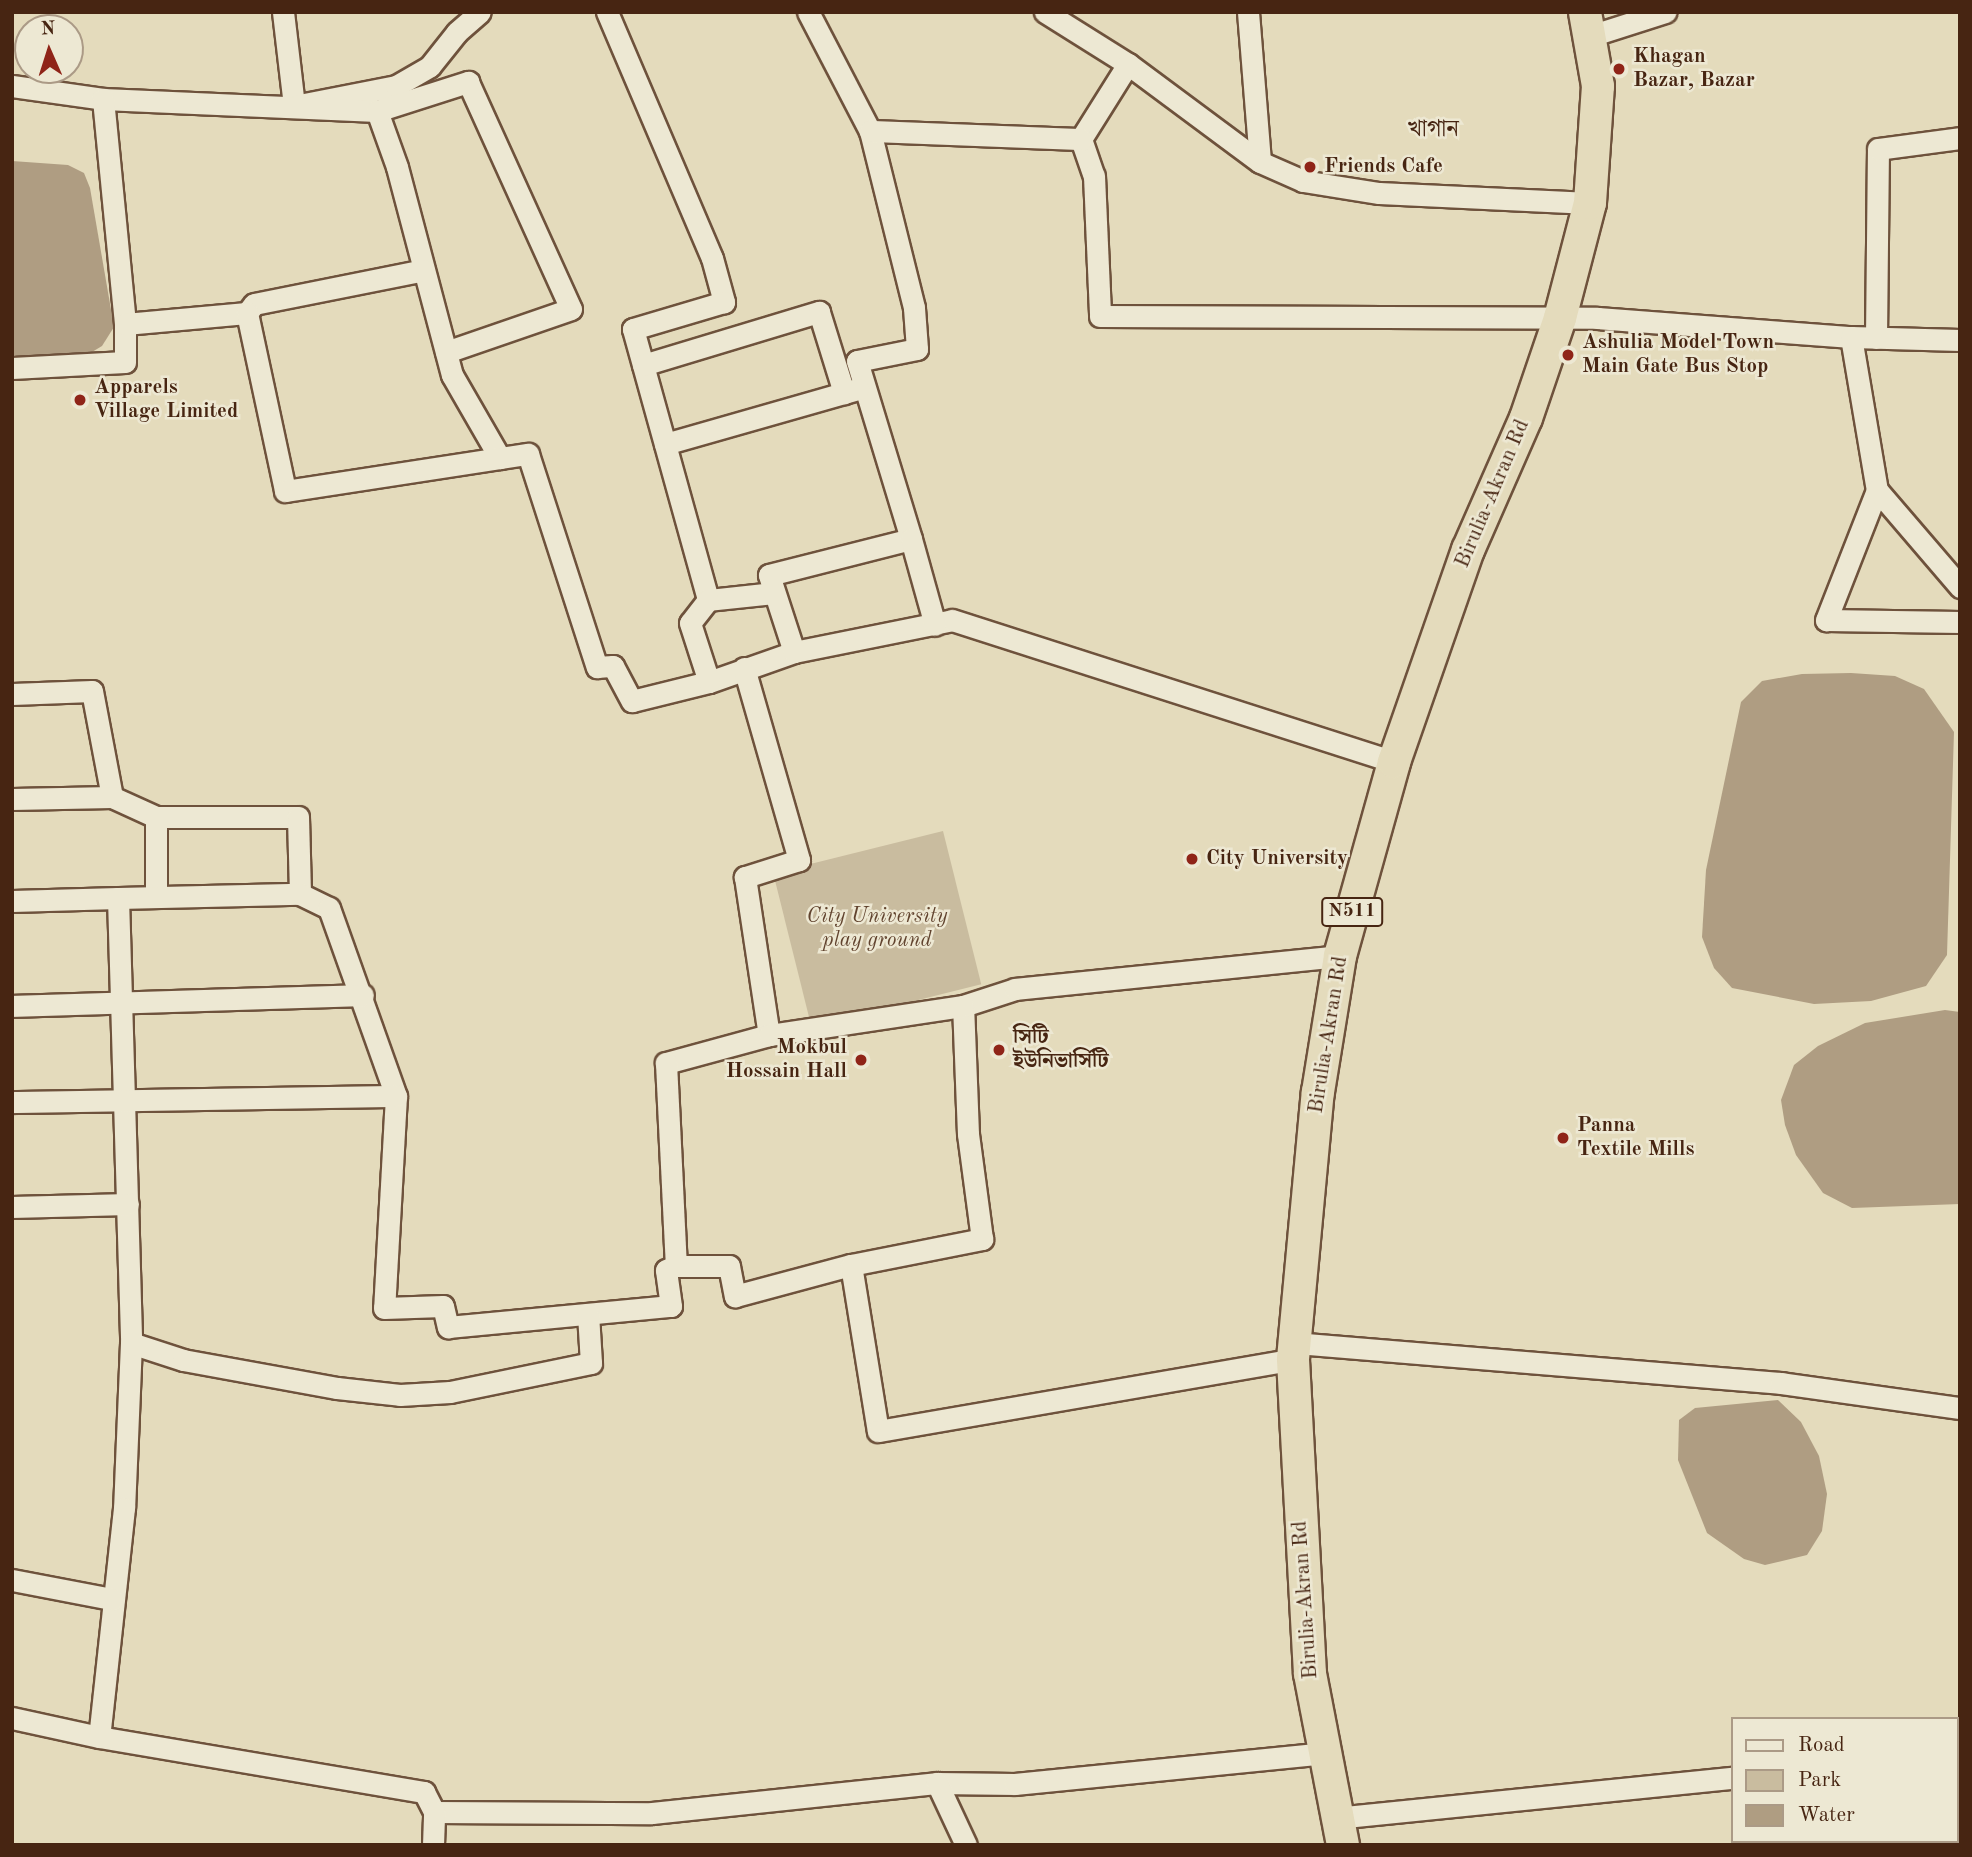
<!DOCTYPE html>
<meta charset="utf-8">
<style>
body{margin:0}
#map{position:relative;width:1972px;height:1857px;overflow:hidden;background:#e4dbbc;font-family:"Old Standard TT","Noto Serif Bengali",serif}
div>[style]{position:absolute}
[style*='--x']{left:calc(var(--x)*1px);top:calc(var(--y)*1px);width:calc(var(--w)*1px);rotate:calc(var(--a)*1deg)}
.green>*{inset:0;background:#c9bc9f;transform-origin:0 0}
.water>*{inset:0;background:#af9d82}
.roads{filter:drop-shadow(2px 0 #6e523c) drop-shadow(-2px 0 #6e523c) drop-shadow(0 2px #6e523c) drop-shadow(0 -2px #6e523c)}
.minor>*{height:21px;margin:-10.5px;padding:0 10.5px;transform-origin:10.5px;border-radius:10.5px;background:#ede8d3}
.highway>*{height:32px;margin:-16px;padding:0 16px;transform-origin:16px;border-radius:16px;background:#e4dbbc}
.dots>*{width:19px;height:19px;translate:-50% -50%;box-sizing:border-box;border:4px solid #ede8d3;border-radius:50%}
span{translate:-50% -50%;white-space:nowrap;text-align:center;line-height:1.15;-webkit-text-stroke:5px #ede8d3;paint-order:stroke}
.shield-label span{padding:2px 5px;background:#ede8d3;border:2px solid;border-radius:5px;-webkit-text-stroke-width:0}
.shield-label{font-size:19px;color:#472512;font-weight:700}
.poi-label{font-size:21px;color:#472512;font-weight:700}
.left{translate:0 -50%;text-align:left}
.right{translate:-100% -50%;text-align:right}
.street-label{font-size:21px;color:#472512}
.park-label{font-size:21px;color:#61432e;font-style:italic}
.quarter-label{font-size:24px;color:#472512}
.frame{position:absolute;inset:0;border:14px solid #472512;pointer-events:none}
.legend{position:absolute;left:1731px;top:1717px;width:228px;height:126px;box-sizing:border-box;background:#ede8d3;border:2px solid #ab9a86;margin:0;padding:9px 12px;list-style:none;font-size:21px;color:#472512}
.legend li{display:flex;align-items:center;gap:14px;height:35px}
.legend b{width:35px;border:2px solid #ab9a86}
.north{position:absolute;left:14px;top:14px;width:70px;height:70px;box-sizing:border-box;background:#ede8d3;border:2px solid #ab9a86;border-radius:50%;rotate:357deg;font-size:19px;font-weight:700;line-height:28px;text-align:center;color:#472512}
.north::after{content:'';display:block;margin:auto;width:24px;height:32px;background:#8f2418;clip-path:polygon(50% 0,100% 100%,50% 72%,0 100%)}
</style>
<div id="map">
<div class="green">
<div style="left:943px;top:831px;width:158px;height:175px;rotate:76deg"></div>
</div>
<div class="water">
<div style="clip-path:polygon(12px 161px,68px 165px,84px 173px,90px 188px,114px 327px,102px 346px,92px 352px,26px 358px,12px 355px)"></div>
<div style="clip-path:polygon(1851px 673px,1895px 676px,1924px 689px,1954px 732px,1947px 955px,1926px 986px,1871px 1001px,1814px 1004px,1732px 988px,1714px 968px,1702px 937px,1706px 870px,1741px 702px,1762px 681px,1802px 674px)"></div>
<div style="clip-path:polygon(1945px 1010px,1960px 1012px,1960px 1204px,1852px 1208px,1823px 1193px,1796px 1155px,1785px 1125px,1781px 1100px,1794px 1065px,1818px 1046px,1865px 1023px)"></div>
<div style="clip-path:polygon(1778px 1400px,1801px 1422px,1819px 1456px,1827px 1494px,1822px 1531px,1807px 1555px,1765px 1565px,1744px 1559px,1707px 1533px,1678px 1460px,1679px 1420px,1695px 1408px)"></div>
</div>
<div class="roads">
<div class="minor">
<div style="--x:283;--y:12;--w:95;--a:83.3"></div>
<div style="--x:294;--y:106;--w:104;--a:-11.1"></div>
<div style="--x:396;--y:86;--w:39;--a:-30"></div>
<div style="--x:430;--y:66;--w:43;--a:-51.5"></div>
<div style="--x:457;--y:32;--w:30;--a:-41"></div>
<div style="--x:607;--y:12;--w:267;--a:66.9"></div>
<div style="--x:712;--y:258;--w:46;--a:74.7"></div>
<div style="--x:724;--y:302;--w:95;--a:163.5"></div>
<div style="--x:633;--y:329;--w:281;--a:74.5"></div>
<div style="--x:708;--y:600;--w:65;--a:-6.1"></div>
<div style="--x:808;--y:12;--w:134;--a:62.5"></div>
<div style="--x:870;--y:131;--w:182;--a:76"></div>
<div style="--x:914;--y:308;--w:41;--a:85.8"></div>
<div style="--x:917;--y:349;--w:61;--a:168.7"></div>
<div style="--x:857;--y:361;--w:186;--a:73.1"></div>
<div style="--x:1045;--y:12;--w:98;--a:32.1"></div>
<div style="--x:1128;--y:64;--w:164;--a:36.6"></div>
<div style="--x:1260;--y:162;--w:47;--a:23.8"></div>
<div style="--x:1303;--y:181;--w:77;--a:9"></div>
<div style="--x:1379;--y:193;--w:211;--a:2.7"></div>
<div style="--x:1248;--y:12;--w:150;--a:85.4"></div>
<div style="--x:1593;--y:35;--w:76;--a:-17.7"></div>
<div style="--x:1128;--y:64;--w:89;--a:122.1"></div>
<div style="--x:1081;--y:139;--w:39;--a:71"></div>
<div style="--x:1094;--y:176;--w:140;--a:87.5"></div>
<div style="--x:1100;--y:316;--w:497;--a:0.2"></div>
<div style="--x:1597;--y:318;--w:255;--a:4.3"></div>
<div style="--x:1851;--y:337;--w:109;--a:1.6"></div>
<div style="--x:12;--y:86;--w:92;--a:8.1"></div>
<div style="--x:103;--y:99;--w:274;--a:2.5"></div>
<div style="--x:377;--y:111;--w:59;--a:70.3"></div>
<div style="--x:397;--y:167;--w:215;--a:75.2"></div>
<div style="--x:452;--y:375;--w:96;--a:60"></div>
<div style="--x:103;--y:99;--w:226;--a:84.4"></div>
<div style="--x:377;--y:111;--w:96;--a:-17.7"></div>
<div style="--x:468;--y:82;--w:249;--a:65.6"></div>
<div style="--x:571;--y:309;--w:132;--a:161"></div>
<div style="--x:870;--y:131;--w:211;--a:2.2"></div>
<div style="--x:247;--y:313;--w:11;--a:-52"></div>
<div style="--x:254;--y:304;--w:173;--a:-11.3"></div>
<div style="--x:1851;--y:337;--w:155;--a:80.4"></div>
<div style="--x:1877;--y:490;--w:140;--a:111.4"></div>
<div style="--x:1826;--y:620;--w:134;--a:0.9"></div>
<div style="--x:1876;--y:338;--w:189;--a:-89.4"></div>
<div style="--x:1878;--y:149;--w:83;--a:-7.6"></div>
<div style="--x:643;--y:365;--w:184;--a:-16.8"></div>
<div style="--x:819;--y:312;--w:85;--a:72.8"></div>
<div style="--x:12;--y:368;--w:113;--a:-3"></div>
<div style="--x:125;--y:362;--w:38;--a:-90"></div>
<div style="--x:125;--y:324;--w:122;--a:-5.2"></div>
<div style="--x:247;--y:313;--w:182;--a:77.9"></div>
<div style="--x:285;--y:491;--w:246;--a:-8.7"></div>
<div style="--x:528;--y:454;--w:224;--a:72.1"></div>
<div style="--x:597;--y:667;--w:16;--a:-4"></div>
<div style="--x:613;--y:666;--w:40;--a:62"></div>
<div style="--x:632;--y:701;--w:79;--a:-13.9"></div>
<div style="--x:709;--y:682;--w:90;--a:-19.4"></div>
<div style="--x:794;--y:652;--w:161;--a:-11.4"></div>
<div style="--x:952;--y:620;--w:464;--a:17.8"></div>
<div style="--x:665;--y:444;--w:201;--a:-15.9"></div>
<div style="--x:1877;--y:490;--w:128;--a:49.4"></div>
<div style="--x:708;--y:600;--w:29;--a:128"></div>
<div style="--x:690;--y:623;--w:62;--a:72.1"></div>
<div style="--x:794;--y:652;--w:81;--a:-108"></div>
<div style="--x:769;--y:575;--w:146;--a:-14.2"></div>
<div style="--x:911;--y:539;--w:89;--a:74.4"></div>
<div style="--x:744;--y:668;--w:200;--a:74"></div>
<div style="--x:799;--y:860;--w:57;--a:162.5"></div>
<div style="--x:745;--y:877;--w:160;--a:81.4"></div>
<div style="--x:769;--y:1035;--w:107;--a:164.8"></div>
<div style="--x:666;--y:1063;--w:203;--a:87.2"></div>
<div style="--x:676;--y:1266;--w:53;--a:0"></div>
<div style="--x:729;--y:1266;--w:31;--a:79"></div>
<div style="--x:735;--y:1296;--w:120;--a:-15"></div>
<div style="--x:851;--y:1265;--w:134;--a:-11.2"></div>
<div style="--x:982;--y:1239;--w:106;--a:-97.6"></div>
<div style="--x:968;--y:1134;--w:128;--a:-92.2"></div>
<div style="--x:963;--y:1006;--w:55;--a:-18.1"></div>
<div style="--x:1015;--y:989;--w:327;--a:-5.8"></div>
<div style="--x:12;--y:694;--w:80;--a:-2.1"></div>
<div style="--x:92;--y:691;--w:108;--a:79.3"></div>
<div style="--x:112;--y:797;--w:100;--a:178.9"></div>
<div style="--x:112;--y:797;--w:48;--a:24.4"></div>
<div style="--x:156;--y:817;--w:142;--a:0"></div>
<div style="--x:298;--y:817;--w:77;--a:88.5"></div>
<div style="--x:156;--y:817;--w:80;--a:90"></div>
<div style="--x:118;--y:898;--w:182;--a:-1.3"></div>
<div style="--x:300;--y:894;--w:32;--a:26"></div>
<div style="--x:329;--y:908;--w:200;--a:70.4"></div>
<div style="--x:396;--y:1096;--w:212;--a:93.2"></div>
<div style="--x:384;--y:1308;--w:59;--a:-1.9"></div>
<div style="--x:443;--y:1306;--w:22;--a:77"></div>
<div style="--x:448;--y:1327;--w:224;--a:-5.4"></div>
<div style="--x:671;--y:1306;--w:36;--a:-98"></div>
<div style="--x:666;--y:1270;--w:11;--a:-22"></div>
<div style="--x:12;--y:901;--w:106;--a:-1.6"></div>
<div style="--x:118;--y:898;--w:445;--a:88.3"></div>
<div style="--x:131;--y:1343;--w:165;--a:92.4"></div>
<div style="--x:124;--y:1508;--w:230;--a:96.2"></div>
<div style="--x:12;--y:1006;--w:351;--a:-1.8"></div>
<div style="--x:769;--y:1035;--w:196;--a:-8.5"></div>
<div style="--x:12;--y:1102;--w:384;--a:-0.9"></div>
<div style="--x:12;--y:1207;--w:116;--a:-1.5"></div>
<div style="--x:851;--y:1265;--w:168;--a:80.8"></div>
<div style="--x:878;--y:1431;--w:421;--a:-9.8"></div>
<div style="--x:131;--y:1343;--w:55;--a:18.1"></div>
<div style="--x:183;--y:1360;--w:157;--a:10.3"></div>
<div style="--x:337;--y:1388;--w:63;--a:6.3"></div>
<div style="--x:400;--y:1395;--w:50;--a:-3.4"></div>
<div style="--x:450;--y:1392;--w:144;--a:-11.6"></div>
<div style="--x:591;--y:1363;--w:49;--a:-93.5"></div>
<div style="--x:1295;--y:1343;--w:488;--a:4.7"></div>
<div style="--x:1781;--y:1383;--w:181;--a:8"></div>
<div style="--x:12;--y:1580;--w:102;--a:10.8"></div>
<div style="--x:12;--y:1718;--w:89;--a:12.3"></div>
<div style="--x:99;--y:1737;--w:330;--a:9.6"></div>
<div style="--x:424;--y:1792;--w:22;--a:63"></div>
<div style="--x:434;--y:1812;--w:218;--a:0.3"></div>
<div style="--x:652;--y:1813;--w:287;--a:-6"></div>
<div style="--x:937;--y:1783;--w:78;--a:0.7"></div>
<div style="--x:1015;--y:1784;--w:312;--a:-5.7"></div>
<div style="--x:1956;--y:1781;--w:4;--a:0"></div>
<div style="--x:937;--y:1783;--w:68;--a:64.9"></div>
<div style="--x:1336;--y:1818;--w:398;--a:-5.8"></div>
<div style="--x:433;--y:1845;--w:33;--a:-88"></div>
</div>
<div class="highway">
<div style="--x:1343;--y:1845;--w:174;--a:-100.9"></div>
<div style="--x:1310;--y:1674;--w:315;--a:-93.1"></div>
<div style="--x:1293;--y:1359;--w:268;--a:-84.7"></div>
<div style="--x:1318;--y:1092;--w:138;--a:-80.8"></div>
<div style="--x:1340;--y:956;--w:201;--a:-74.4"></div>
<div style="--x:1394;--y:762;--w:225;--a:-70.8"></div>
<div style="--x:1468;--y:550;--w:144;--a:-66.3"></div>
<div style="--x:1526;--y:418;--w:106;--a:-71.2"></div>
<div style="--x:1560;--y:318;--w:119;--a:-75.4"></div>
<div style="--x:1590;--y:203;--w:117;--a:-86.1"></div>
<div style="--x:1598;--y:86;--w:75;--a:-100"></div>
</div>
</div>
<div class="dots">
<div style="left:1619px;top:69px;background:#8f2418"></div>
<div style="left:1310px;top:167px;background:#8f2418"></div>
<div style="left:1568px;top:355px;background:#8f2418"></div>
<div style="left:80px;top:400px;background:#8f2418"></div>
<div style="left:1192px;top:859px;background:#8f2418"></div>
<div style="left:999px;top:1050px;background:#8f2418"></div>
<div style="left:861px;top:1060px;background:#8f2418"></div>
<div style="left:1563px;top:1138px;background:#8f2418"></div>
</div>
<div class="shield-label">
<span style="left:1352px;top:912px">N511</span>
</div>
<div class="poi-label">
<span class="left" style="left:1633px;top:69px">Khagan<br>Bazar, Bazar</span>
<span class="left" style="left:1324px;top:167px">Friends Cafe</span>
<span class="left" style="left:1582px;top:355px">Ashulia Model Town<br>Main Gate Bus Stop</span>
<span class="left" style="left:94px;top:400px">Apparels<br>Village Limited</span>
<span class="left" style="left:1206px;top:859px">City University</span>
<span class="left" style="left:1013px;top:1050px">সিটি<br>ইউনিভার্সিটি</span>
<span class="right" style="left:847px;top:1060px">Mokbul<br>Hossain Hall</span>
<span class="left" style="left:1577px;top:1138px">Panna<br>Textile Mills</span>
</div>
<div class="street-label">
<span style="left:1493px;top:494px;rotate:-67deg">Birulia-Akran Rd</span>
<span style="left:1329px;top:1035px;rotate:-81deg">Birulia-Akran Rd</span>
<span style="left:1306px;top:1600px;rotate:-94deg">Birulia-Akran Rd</span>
</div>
<div class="park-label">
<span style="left:877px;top:929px">City University<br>play ground</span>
</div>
<div class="quarter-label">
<span style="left:1433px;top:131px">খাগান</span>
</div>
<div class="frame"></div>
<ul class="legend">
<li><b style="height:9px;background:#ede8d3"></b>Road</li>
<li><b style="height:19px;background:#c9bc9f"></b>Park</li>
<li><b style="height:19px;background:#af9d82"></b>Water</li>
</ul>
<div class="north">N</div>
</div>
